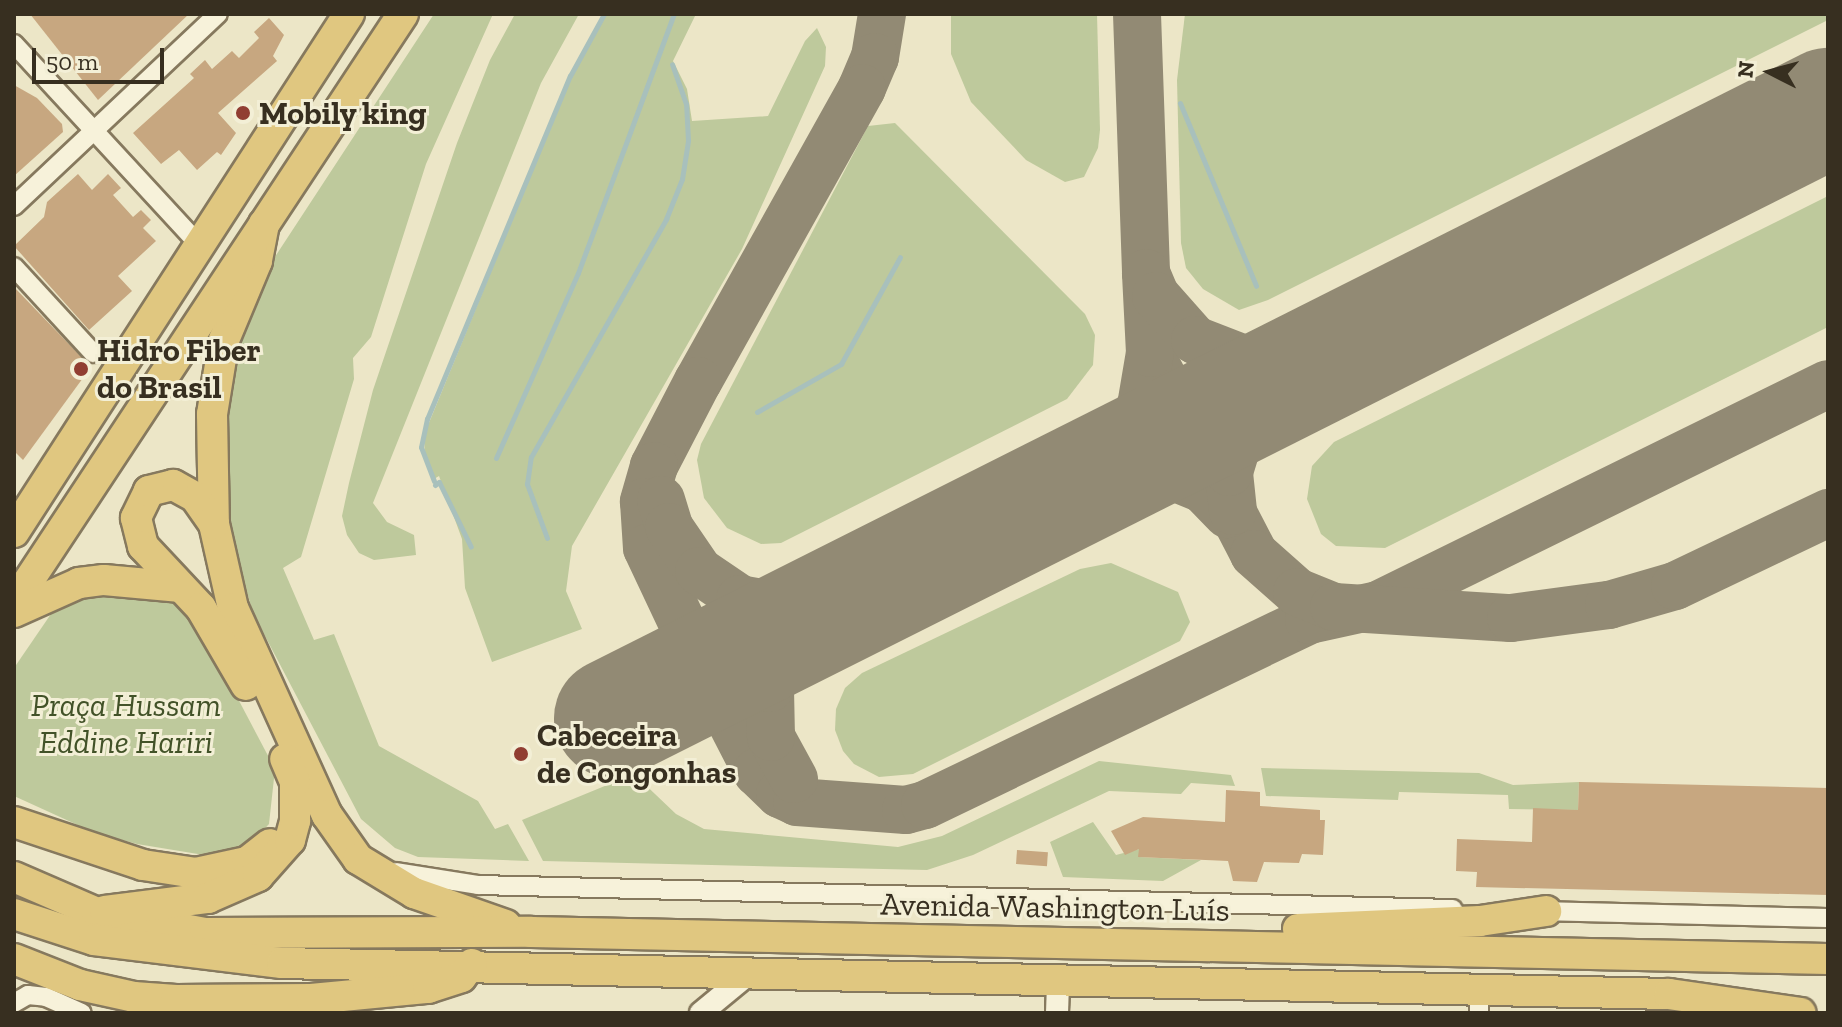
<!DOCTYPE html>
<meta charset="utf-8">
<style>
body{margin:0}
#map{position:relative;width:1842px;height:1027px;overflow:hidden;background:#ece6c7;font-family:"Zilla Slab",serif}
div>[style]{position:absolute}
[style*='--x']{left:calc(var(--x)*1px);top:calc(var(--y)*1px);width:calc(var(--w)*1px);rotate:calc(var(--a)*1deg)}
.green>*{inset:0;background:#bec99c}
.stream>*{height:5px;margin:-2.5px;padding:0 2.5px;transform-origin:2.5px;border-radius:2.5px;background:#a8c0bc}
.taxiway>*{height:48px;margin:-24px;padding:0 24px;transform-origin:24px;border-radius:24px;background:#928a74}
.runway>*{height:120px;margin:-60px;padding:0 60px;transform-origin:60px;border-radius:60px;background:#928a74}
.building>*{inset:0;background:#c7a780;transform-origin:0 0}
.roads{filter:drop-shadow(2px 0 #86795e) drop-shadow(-2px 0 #86795e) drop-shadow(0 2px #86795e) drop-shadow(0 -2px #86795e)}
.minor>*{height:18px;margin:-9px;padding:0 9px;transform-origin:9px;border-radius:9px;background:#f7f2da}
.tertiary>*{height:22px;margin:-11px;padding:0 11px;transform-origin:11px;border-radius:11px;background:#f7f2da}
.trunk>*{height:30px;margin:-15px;padding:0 15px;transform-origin:15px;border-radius:15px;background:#e0c780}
.dots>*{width:22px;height:22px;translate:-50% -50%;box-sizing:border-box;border:4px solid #f3efd6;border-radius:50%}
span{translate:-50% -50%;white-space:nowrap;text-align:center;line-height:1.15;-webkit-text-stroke:6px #f3efd6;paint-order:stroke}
.poi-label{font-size:32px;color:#372f20;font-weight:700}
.left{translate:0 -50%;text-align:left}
.park-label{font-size:32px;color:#425228;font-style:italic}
.street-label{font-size:32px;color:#372f20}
.frame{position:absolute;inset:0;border:16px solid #372f20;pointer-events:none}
.north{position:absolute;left:1730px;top:32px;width:80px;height:80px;-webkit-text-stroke:6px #f3efd6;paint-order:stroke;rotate:276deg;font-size:22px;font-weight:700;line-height:32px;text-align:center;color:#372f20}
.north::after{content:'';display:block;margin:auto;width:28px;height:36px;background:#372f20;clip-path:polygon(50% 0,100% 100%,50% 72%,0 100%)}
.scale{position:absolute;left:32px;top:48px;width:132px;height:36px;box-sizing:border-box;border:4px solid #372f20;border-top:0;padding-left:10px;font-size:24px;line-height:28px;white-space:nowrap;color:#372f20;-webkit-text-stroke:6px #f3efd6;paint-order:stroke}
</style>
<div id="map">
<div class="green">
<div style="clip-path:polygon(434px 14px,493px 14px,426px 164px,371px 337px,353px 358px,354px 379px,301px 557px,283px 568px,314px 640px,334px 634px,379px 746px,478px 801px,495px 829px,508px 824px,529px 861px,418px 857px,395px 848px,361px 819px,253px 613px,231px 538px,222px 413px,234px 346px,267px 269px)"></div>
<div style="clip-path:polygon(515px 14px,579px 14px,541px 83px,373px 503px,387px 522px,414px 535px,416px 555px,374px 560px,359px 553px,347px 535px,342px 516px,349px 483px,373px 390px,457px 143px,490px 60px)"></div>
<div style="clip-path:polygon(606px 14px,696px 14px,673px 61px,687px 89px,692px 121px,768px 116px,805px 41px,817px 28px,826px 47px,825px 66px,742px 249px,572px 546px,566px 591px,582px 629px,492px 662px,465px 588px,462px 539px,439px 476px,434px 479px,425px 460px,424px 435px,571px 77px)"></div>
<div style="clip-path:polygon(951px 14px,1097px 14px,1100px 130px,1098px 148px,1084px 177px,1065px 182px,1026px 160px,971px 102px,951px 54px)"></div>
<div style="clip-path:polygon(1185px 14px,1828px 14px,1828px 20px,1268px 300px,1239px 310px,1203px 289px,1186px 268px,1181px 243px,1177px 80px)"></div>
<div style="clip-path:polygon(895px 123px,1085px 314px,1095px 335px,1093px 365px,1067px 399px,781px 543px,761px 544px,727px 528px,704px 498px,697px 460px,701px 444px,868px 126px)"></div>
<div style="clip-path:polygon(1828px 196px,1828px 327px,1385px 548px,1336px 546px,1321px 534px,1307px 499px,1312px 466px,1334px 442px)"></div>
<div style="clip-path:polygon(1111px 563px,1178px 592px,1190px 622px,1180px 641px,913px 774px,879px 777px,854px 764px,843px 751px,835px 730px,836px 709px,845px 688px,862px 673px,1080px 569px)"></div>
<div style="clip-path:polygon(99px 590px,172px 596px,198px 623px,275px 769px,269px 824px,243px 852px,204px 855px,137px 844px,93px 832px,14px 796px,14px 668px,53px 611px)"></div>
<div style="clip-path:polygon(1099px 761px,1231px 775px,1235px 786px,1191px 783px,1181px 794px,1109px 791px,973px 855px,927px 870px,543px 861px,522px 820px,634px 774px,676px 814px,704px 829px,898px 847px,942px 836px)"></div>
<div style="clip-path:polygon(1261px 768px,1479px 773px,1513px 785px,1579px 782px,1578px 810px,1509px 809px,1508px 795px,1399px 792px,1398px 800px,1266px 796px)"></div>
<div style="clip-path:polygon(1093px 822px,1116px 855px,1139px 849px,1139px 857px,1201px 860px,1163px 881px,1063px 877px,1050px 842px)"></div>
</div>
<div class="stream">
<div style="--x:1180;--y:103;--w:198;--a:67.4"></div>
<div style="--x:757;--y:412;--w:97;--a:-29.7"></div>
<div style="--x:841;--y:364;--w:122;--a:-61.1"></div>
<div style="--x:496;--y:458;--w:202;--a:-66.1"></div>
<div style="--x:578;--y:273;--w:276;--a:-69.7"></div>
<div style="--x:434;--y:481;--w:36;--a:-111"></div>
<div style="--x:421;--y:447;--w:29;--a:-78"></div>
<div style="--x:427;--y:419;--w:372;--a:-67.4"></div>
<div style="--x:570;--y:76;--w:71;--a:-61.3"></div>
<div style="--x:435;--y:485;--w:5;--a:-37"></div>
<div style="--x:439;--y:482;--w:72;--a:63.8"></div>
<div style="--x:547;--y:538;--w:58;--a:-110.3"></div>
<div style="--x:527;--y:484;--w:27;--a:-82"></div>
<div style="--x:531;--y:457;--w:274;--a:-60.4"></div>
<div style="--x:666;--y:219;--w:43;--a:-68.2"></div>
<div style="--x:682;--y:179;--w:39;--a:-81"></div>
<div style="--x:688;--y:140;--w:36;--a:-93"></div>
<div style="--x:686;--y:104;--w:42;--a:-109.3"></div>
</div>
<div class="taxiway">
<div style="--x:882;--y:14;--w:44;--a:99.2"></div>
<div style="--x:875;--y:57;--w:34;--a:113"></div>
<div style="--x:862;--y:88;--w:336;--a:119.2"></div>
<div style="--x:698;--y:381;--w:96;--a:117.4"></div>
<div style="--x:654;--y:466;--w:37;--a:106"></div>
<div style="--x:644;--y:502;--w:46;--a:86.3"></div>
<div style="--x:647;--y:548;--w:136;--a:64.8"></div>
<div style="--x:705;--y:671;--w:114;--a:62.8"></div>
<div style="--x:757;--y:772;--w:32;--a:44"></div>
<div style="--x:780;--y:794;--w:19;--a:25"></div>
<div style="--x:797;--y:802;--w:109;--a:4.2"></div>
<div style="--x:906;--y:810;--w:20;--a:-15"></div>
<div style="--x:925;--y:805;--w:426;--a:-25.7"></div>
<div style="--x:1309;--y:620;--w:71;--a:-12.3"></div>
<div style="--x:1378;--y:605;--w:501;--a:-26.16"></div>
<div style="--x:1137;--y:14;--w:259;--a:88"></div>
<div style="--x:1150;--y:353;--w:226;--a:62.6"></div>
<div style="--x:1254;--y:554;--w:57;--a:41.5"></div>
<div style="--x:1297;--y:592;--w:40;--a:22"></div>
<div style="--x:1334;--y:607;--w:177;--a:3.6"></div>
<div style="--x:1511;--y:618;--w:99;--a:-7.6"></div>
<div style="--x:1609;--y:605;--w:69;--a:-16.1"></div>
<div style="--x:1675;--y:586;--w:170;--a:-25.5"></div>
<div style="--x:1089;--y:476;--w:75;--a:-2.3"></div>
<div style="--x:1164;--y:473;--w:42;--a:22.3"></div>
<div style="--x:1203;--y:489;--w:35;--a:46"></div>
<div style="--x:1065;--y:488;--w:52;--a:-36.4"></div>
<div style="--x:1107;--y:457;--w:61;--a:-56.3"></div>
<div style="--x:1141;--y:406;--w:54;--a:-80.4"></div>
<div style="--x:1150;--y:353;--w:80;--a:-92.9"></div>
<div style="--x:1146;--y:273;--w:25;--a:67"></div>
<div style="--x:1156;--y:296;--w:59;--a:48.4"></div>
<div style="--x:1195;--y:340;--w:56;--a:21"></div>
<div style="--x:1247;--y:360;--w:70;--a:1.6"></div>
<div style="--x:661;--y:500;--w:28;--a:73"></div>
<div style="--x:669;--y:527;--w:53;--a:55.7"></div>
<div style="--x:699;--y:571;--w:50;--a:34.3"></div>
<div style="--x:740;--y:599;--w:50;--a:10.4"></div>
<div style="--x:789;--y:608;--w:66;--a:-12.2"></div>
<div style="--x:1233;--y:511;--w:39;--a:-96"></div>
<div style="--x:1229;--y:472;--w:51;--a:-73"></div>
<div style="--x:1244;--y:423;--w:69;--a:-44.4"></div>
<div style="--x:794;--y:779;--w:48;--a:-118.7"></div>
<div style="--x:771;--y:737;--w:49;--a:-91.2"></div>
<div style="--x:770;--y:688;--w:34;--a:-69"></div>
<div style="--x:782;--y:656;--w:55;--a:-51.7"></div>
</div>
<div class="runway">
<div style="--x:614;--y:718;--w:1359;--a:-26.68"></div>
</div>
<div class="building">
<div style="clip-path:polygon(30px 14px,189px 14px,98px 100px)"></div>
<div style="clip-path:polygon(269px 18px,284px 35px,273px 56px,277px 61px,218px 113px,236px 133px,221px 155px,217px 152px,197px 170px,179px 150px,161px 164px,133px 133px,194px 78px,190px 74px,205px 60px,212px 69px,232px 51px,239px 58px,259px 38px,254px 32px)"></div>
<div style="clip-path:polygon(14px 85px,37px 98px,62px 124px,63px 132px,14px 176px)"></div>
<div style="clip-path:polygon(78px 174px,92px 190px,108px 174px,121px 188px,113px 195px,133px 217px,141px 210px,151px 220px,143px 228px,156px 241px,118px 276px,132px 291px,89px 330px,14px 246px,44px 217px,47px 202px)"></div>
<div style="clip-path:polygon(14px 287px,91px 367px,23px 460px,14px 451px)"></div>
<div style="clip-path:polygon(1579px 782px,1828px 788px,1828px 895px,1476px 887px,1477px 872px,1456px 871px,1457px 839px,1532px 842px,1533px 808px,1578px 810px)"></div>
<div style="clip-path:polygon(1226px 790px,1260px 792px,1260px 806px,1320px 810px,1320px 820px,1325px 820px,1323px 855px,1302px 854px,1299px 863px,1264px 862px,1257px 882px,1233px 881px,1228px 861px,1138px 857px,1139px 849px,1125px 855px,1111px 831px,1143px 817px,1225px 822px)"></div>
<div style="left:1017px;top:850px;width:31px;height:14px;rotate:4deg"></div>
</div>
<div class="roads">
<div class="minor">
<div style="--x:14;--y:44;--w:276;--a:47.3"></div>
<div style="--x:14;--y:206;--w:280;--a:-43.3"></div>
<div style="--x:14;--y:267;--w:117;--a:47.4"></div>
<div style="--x:396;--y:872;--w:83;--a:9"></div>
<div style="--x:478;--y:885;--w:975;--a:1.41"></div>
<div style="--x:1538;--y:911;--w:290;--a:1.4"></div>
<div style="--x:14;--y:1003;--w:16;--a:-30"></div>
<div style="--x:28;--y:995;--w:18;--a:6"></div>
<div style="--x:46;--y:997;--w:39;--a:24"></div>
<div style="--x:1479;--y:1013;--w:24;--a:-90"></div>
</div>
<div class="tertiary">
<div style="--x:701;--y:1013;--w:66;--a:-39.5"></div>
<div style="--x:1057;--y:1013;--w:32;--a:-88"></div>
</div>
<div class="trunk">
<div style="--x:264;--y:224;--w:38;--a:101"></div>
<div style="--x:257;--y:261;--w:86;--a:112.7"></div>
<div style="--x:224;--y:340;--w:75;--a:99.2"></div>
<div style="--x:212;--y:414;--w:110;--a:89"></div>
<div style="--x:214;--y:524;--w:86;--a:77.3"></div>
<div style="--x:233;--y:608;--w:227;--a:65.6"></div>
<div style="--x:327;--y:815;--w:54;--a:54.8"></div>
<div style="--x:358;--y:859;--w:66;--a:31.3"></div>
<div style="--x:414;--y:893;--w:97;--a:19.2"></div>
<div style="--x:214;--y:524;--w:33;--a:-125"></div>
<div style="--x:195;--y:497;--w:25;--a:-151"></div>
<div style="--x:173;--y:485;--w:25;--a:166"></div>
<div style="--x:149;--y:491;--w:30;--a:116"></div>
<div style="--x:136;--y:518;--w:29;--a:76"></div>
<div style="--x:143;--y:546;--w:85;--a:46.9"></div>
<div style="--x:201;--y:608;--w:89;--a:59.7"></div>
<div style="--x:14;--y:532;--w:617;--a:-57.11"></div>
<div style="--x:14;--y:603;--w:706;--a:-56.56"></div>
<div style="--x:14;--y:612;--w:71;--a:-24"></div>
<div style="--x:79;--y:583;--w:25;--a:-7"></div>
<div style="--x:104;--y:580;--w:77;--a:5.2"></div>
<div style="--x:14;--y:822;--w:136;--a:18.4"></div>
<div style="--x:143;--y:865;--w:54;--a:8.6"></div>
<div style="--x:196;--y:873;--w:52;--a:-12.2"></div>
<div style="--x:247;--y:862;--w:29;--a:-38"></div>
<div style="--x:14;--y:877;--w:90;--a:23.4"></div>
<div style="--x:97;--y:913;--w:110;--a:10.5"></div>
<div style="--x:205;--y:933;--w:326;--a:-0.2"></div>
<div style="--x:531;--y:932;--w:1297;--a:1.19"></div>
<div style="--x:105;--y:911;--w:104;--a:-7.2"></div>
<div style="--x:208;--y:898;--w:55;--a:-23.7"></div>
<div style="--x:258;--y:876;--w:48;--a:-48.4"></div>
<div style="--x:290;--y:840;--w:20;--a:-75"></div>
<div style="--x:295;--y:821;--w:39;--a:-90"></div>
<div style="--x:295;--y:782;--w:25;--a:-113"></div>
<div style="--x:14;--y:914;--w:84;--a:18"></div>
<div style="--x:94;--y:940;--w:189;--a:7"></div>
<div style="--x:282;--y:963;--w:1387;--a:1.28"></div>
<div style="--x:1669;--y:994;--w:133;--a:8.2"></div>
<div style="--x:1298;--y:929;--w:182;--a:-2.5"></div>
<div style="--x:1480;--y:921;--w:67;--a:-8.6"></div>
<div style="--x:14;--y:959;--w:71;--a:21.5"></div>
<div style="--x:80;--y:985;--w:55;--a:12.5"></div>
<div style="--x:134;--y:997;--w:42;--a:4.1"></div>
<div style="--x:176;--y:1000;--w:135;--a:-0.4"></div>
<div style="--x:311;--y:999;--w:118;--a:-5.4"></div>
<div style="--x:428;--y:988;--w:35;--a:-18"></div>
<div style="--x:461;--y:977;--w:17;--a:-50"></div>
</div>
</div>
<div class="dots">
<div style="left:243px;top:113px;background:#913e32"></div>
<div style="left:81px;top:369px;background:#913e32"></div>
<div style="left:521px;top:754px;background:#913e32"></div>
</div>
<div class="poi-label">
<span class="left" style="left:259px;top:113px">Mobily king</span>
<span class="left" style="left:97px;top:369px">Hidro Fiber<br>do Brasil</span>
<span class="left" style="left:537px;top:754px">Cabeceira<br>de Congonhas</span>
</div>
<div class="park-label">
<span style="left:126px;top:724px">Praça Hussam<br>Eddine Hariri</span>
</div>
<div class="street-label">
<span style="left:1055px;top:907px;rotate:1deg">Avenida Washington Luís</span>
</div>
<div class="frame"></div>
<div class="north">N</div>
<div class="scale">50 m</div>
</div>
